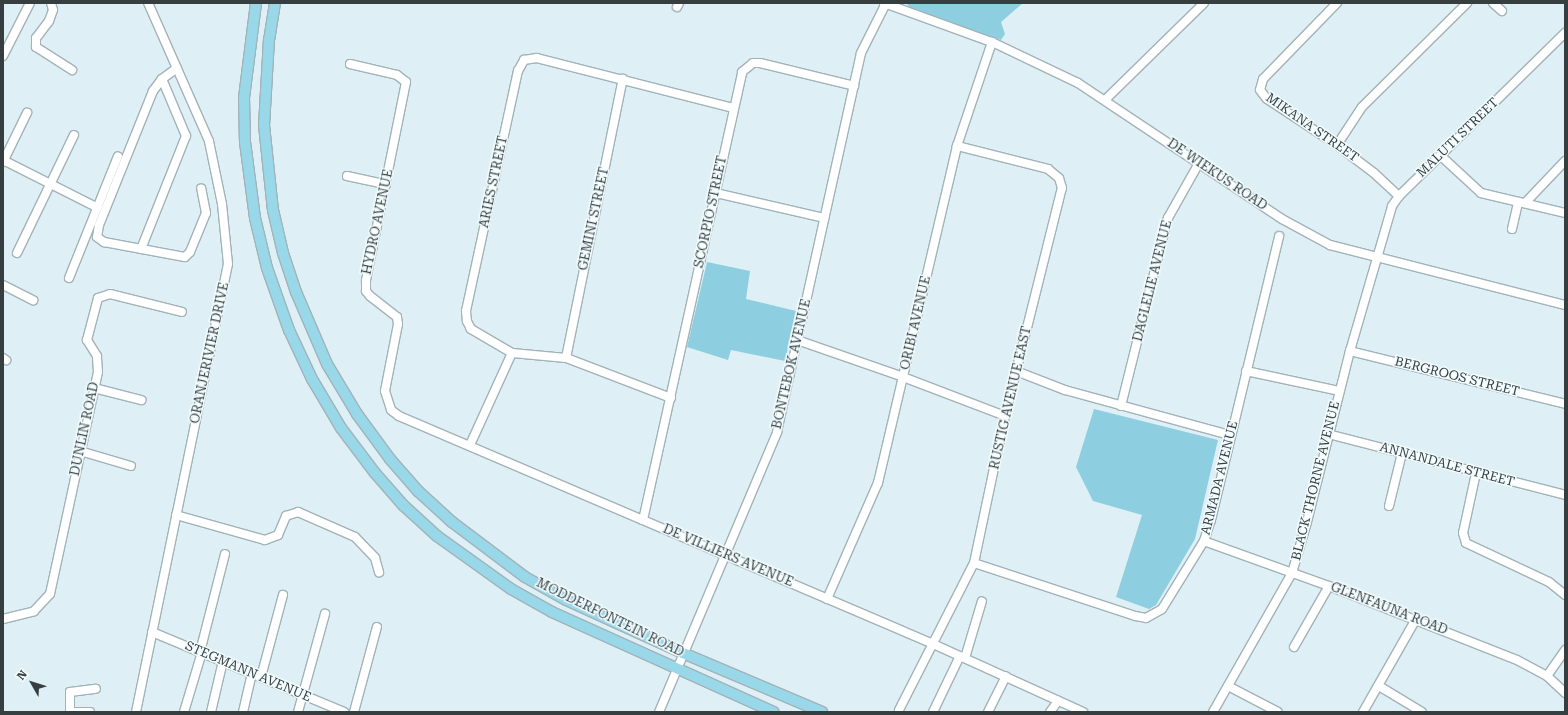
<!DOCTYPE html>
<style>
body{margin:0}
#map{position:relative;width:1568px;height:715px;overflow:hidden;background:#def0f5;font-family:"Roboto Serif",serif}
div>[style]{position:absolute}
[style*='--x']{left:calc(var(--x)*1px);top:calc(var(--y)*1px);width:calc(var(--w)*1px);rotate:calc(var(--a)*1deg)}
.green>*{inset:0;background:#8dcee1}
.roads{filter:drop-shadow(1px 0 #a2b3b8) drop-shadow(-1px 0 #a2b3b8) drop-shadow(0 1px #a2b3b8) drop-shadow(0 -1px #a2b3b8)}
.minor>*{height:8px;margin:-4px;padding:0 4px;transform-origin:4px;border-radius:4px;background:#fff}
.major>*{height:10px;margin:-5px;padding:0 5px;transform-origin:5px;border-radius:5px;background:#98d8e9}
span{translate:-50% -50%;white-space:nowrap;text-align:center;line-height:1.15;-webkit-text-stroke:3px #f1fcff;paint-order:stroke}
.street-label{font-size:13px;color:#373e40}
.frame{position:absolute;inset:0;border:4px solid #373e40;pointer-events:none}
.north{position:absolute;left:12px;top:663px;width:40px;height:40px;-webkit-text-stroke:3px #f1fcff;paint-order:stroke;rotate:309deg;font-size:11px;font-weight:700;line-height:16px;text-align:center;color:#373e40}
.north::after{content:'';display:block;margin:auto;width:14px;height:18px;background:#373e40;clip-path:polygon(50% 0,100% 100%,50% 72%,0 100%)}
</style>
<div id="map">
<div class="green">
<div style="clip-path:polygon(906px 3px,1023px 3px,1001px 22px,1005px 34px,1001px 40px,913px 11px)"></div>
<div style="clip-path:polygon(707px 262px,750px 271px,746px 299px,796px 311px,785px 361px,731px 350px,728px 360px,687px 347px)"></div>
<div style="clip-path:polygon(1094px 409px,1218px 440px,1195px 539px,1156px 605px,1149px 609px,1116px 597px,1142px 515px,1093px 501px,1076px 467px)"></div>
</div>
<div class="roads">
<div class="minor">
<div style="--x:51;--y:3;--w:7;--a:74"></div>
<div style="--x:53;--y:10;--w:12;--a:110"></div>
<div style="--x:49;--y:21;--w:21;--a:127"></div>
<div style="--x:36;--y:38;--w:9;--a:90"></div>
<div style="--x:36;--y:47;--w:43;--a:32.6"></div>
<div style="--x:884;--y:3;--w:115;--a:19.9"></div>
<div style="--x:992;--y:42;--w:95;--a:25.5"></div>
<div style="--x:1078;--y:83;--w:245;--a:33.7"></div>
<div style="--x:1282;--y:219;--w:55;--a:28.4"></div>
<div style="--x:1330;--y:245;--w:243;--a:14.3"></div>
<div style="--x:1337;--y:3;--w:106;--a:134.2"></div>
<div style="--x:1263;--y:79;--w:11;--a:105"></div>
<div style="--x:1260;--y:90;--w:11;--a:52"></div>
<div style="--x:1267;--y:99;--w:84;--a:33.3"></div>
<div style="--x:1337;--y:145;--w:46;--a:37.1"></div>
<div style="--x:1374;--y:173;--w:34;--a:43"></div>
<div style="--x:1493;--y:3;--w:12;--a:42"></div>
<div style="--x:677;--y:7;--w:4;--a:-63"></div>
<div style="--x:3;--y:56;--w:59;--a:-63"></div>
<div style="--x:350;--y:64;--w:48;--a:13.2"></div>
<div style="--x:397;--y:75;--w:11;--a:38"></div>
<div style="--x:406;--y:82;--w:203;--a:101.4"></div>
<div style="--x:366;--y:281;--w:10;--a:90"></div>
<div style="--x:366;--y:291;--w:6;--a:51"></div>
<div style="--x:370;--y:296;--w:34;--a:38"></div>
<div style="--x:397;--y:317;--w:7;--a:82"></div>
<div style="--x:398;--y:324;--w:68;--a:101"></div>
<div style="--x:385;--y:391;--w:20;--a:72"></div>
<div style="--x:391;--y:410;--w:10;--a:37"></div>
<div style="--x:399;--y:416;--w:578;--a:23.11"></div>
<div style="--x:931;--y:643;--w:167;--a:24.4"></div>
<div style="--x:177;--y:68;--w:19;--a:144"></div>
<div style="--x:162;--y:79;--w:15;--a:127"></div>
<div style="--x:153;--y:91;--w:144;--a:111.9"></div>
<div style="--x:99;--y:225;--w:12;--a:99"></div>
<div style="--x:97;--y:237;--w:9;--a:36"></div>
<div style="--x:104;--y:242;--w:82;--a:10.5"></div>
<div style="--x:185;--y:257;--w:7;--a:-45"></div>
<div style="--x:190;--y:252;--w:42;--a:-67.7"></div>
<div style="--x:206;--y:213;--w:25;--a:-101"></div>
<div style="--x:1106;--y:99;--w:137;--a:-44.4"></div>
<div style="--x:1337;--y:145;--w:45;--a:-56.7"></div>
<div style="--x:1362;--y:107;--w:148;--a:-44.7"></div>
<div style="--x:1441;--y:156;--w:54;--a:42.8"></div>
<div style="--x:1481;--y:193;--w:86;--a:13.4"></div>
<div style="--x:3;--y:160;--w:106;--a:26.8"></div>
<div style="--x:3;--y:162;--w:55;--a:-63.9"></div>
<div style="--x:347;--y:176;--w:40;--a:12"></div>
<div style="--x:716;--y:193;--w:111;--a:13"></div>
<div style="--x:1525;--y:203;--w:58;--a:-46.4"></div>
<div style="--x:1512;--y:229;--w:28;--a:-77"></div>
<div style="--x:141;--y:249;--w:122;--a:-68.3"></div>
<div style="--x:186;--y:136;--w:62;--a:-112.8"></div>
<div style="--x:17;--y:253;--w:131;--a:-64.2"></div>
<div style="--x:69;--y:278;--w:131;--a:-68.1"></div>
<div style="--x:3;--y:285;--w:34;--a:27"></div>
<div style="--x:797;--y:340;--w:112;--a:19.2"></div>
<div style="--x:903;--y:377;--w:109;--a:20.9"></div>
<div style="--x:1350;--y:351;--w:221;--a:13.8"></div>
<div style="--x:3;--y:358;--w:4;--a:34"></div>
<div style="--x:566;--y:358;--w:285;--a:-78.5"></div>
<div style="--x:1016;--y:371;--w:53;--a:21.2"></div>
<div style="--x:1065;--y:390;--w:171;--a:15.3"></div>
<div style="--x:1246;--y:371;--w:95;--a:12.1"></div>
<div style="--x:94;--y:388;--w:49;--a:14.3"></div>
<div style="--x:671;--y:398;--w:112;--a:-159.1"></div>
<div style="--x:566;--y:358;--w:54;--a:-174.7"></div>
<div style="--x:512;--y:353;--w:48;--a:-149.7"></div>
<div style="--x:471;--y:329;--w:9;--a:-117"></div>
<div style="--x:467;--y:321;--w:10;--a:-96"></div>
<div style="--x:466;--y:311;--w:246;--a:-77.8"></div>
<div style="--x:518;--y:71;--w:13;--a:-61"></div>
<div style="--x:524;--y:60;--w:13;--a:-9"></div>
<div style="--x:537;--y:58;--w:202;--a:14.3"></div>
<div style="--x:1121;--y:406;--w:194;--a:-76"></div>
<div style="--x:1168;--y:218;--w:63;--a:-60.6"></div>
<div style="--x:1328;--y:434;--w:245;--a:14.4"></div>
<div style="--x:470;--y:445;--w:101;--a:-65.5"></div>
<div style="--x:80;--y:451;--w:53;--a:16.4"></div>
<div style="--x:1476;--y:473;--w:61;--a:102.2"></div>
<div style="--x:1463;--y:533;--w:10;--a:73"></div>
<div style="--x:1466;--y:543;--w:92;--a:25.2"></div>
<div style="--x:1549;--y:582;--w:21;--a:39"></div>
<div style="--x:1389;--y:506;--w:55;--a:-76.2"></div>
<div style="--x:176;--y:515;--w:92;--a:15.7"></div>
<div style="--x:265;--y:540;--w:14;--a:-21"></div>
<div style="--x:278;--y:535;--w:21;--a:-67"></div>
<div style="--x:286;--y:516;--w:13;--a:-18"></div>
<div style="--x:298;--y:512;--w:62;--a:23.7"></div>
<div style="--x:355;--y:537;--w:29;--a:46"></div>
<div style="--x:375;--y:558;--w:15;--a:74"></div>
<div style="--x:643;--y:520;--w:459;--a:-77.5"></div>
<div style="--x:742;--y:72;--w:14;--a:-39"></div>
<div style="--x:753;--y:63;--w:7;--a:0"></div>
<div style="--x:760;--y:63;--w:97;--a:13.7"></div>
<div style="--x:1204;--y:541;--w:133;--a:19.8"></div>
<div style="--x:1329;--y:586;--w:202;--a:21.5"></div>
<div style="--x:1517;--y:660;--w:34;--a:28"></div>
<div style="--x:1547;--y:676;--w:25;--a:43"></div>
<div style="--x:974;--y:563;--w:169;--a:18.2"></div>
<div style="--x:1135;--y:616;--w:11;--a:10"></div>
<div style="--x:1146;--y:618;--w:18;--a:-29"></div>
<div style="--x:1162;--y:609;--w:80;--a:-58.3"></div>
<div style="--x:1204;--y:541;--w:22;--a:-72"></div>
<div style="--x:1211;--y:520;--w:292;--a:-76.5"></div>
<div style="--x:827;--y:599;--w:127;--a:-66.3"></div>
<div style="--x:878;--y:483;--w:346;--a:-76.8"></div>
<div style="--x:957;--y:146;--w:110;--a:-71.4"></div>
<div style="--x:3;--y:619;--w:32;--a:-14"></div>
<div style="--x:34;--y:611;--w:23;--a:-47"></div>
<div style="--x:50;--y:594;--w:227;--a:-77.8"></div>
<div style="--x:98;--y:372;--w:16;--a:-94"></div>
<div style="--x:97;--y:356;--w:19;--a:-122"></div>
<div style="--x:87;--y:340;--w:43;--a:-75.3"></div>
<div style="--x:98;--y:298;--w:13;--a:-18"></div>
<div style="--x:110;--y:294;--w:74;--a:14"></div>
<div style="--x:152;--y:632;--w:208;--a:22.6"></div>
<div style="--x:1294;--y:647;--w:70;--a:-60.2"></div>
<div style="--x:200;--y:652;--w:101;--a:-75.7"></div>
<div style="--x:965;--y:658;--w:59;--a:-73.4"></div>
<div style="--x:1547;--y:676;--w:32;--a:-55"></div>
<div style="--x:261;--y:677;--w:85;--a:-75"></div>
<div style="--x:1228;--y:686;--w:56;--a:27.5"></div>
<div style="--x:1379;--y:686;--w:50;--a:31.2"></div>
<div style="--x:899;--y:710;--w:165;--a:-63"></div>
<div style="--x:974;--y:563;--w:150;--a:-78.1"></div>
<div style="--x:1005;--y:416;--w:235;--a:-76"></div>
<div style="--x:1062;--y:188;--w:10;--a:-107"></div>
<div style="--x:1059;--y:178;--w:14;--a:-141"></div>
<div style="--x:1048;--y:169;--w:94;--a:-165.8"></div>
<div style="--x:70;--y:712;--w:20;--a:-90"></div>
<div style="--x:70;--y:692;--w:26;--a:-7"></div>
<div style="--x:73;--y:712;--w:17;--a:0"></div>
<div style="--x:136;--y:712;--w:457;--a:-78.4"></div>
<div style="--x:228;--y:264;--w:60;--a:-95.7"></div>
<div style="--x:222;--y:204;--w:64;--a:-101.7"></div>
<div style="--x:209;--y:141;--w:151;--a:-113.8"></div>
<div style="--x:184;--y:712;--w:63;--a:-73.3"></div>
<div style="--x:211;--y:712;--w:52;--a:-76.8"></div>
<div style="--x:243;--y:712;--w:40;--a:-77"></div>
<div style="--x:298;--y:712;--w:102;--a:-74.6"></div>
<div style="--x:354;--y:712;--w:88;--a:-74.9"></div>
<div style="--x:659;--y:712;--w:304;--a:-67.1"></div>
<div style="--x:777;--y:432;--w:388;--a:-77.5"></div>
<div style="--x:861;--y:53;--w:56;--a:-63.4"></div>
<div style="--x:933;--y:712;--w:62;--a:-64.3"></div>
<div style="--x:988;--y:712;--w:40;--a:-63.4"></div>
<div style="--x:1050;--y:712;--w:14;--a:-54"></div>
<div style="--x:1213;--y:712;--w:160;--a:-60.4"></div>
<div style="--x:1292;--y:573;--w:53;--a:-73.6"></div>
<div style="--x:1307;--y:522;--w:176;--a:-75.9"></div>
<div style="--x:1350;--y:351;--w:151;--a:-73.8"></div>
<div style="--x:1392;--y:206;--w:12;--a:-55"></div>
<div style="--x:1399;--y:196;--w:233;--a:-44.5"></div>
<div style="--x:1363;--y:712;--w:107;--a:-60.3"></div>
</div>
<div class="major">
<div style="--x:256;--y:3;--w:96;--a:97.2"></div>
<div style="--x:244;--y:98;--w:44;--a:88.7"></div>
<div style="--x:245;--y:142;--w:77;--a:82.5"></div>
<div style="--x:255;--y:218;--w:51;--a:76.5"></div>
<div style="--x:267;--y:268;--w:66;--a:70.5"></div>
<div style="--x:289;--y:330;--w:54;--a:64.9"></div>
<div style="--x:312;--y:379;--w:57;--a:59.4"></div>
<div style="--x:341;--y:428;--w:56;--a:52.9"></div>
<div style="--x:375;--y:473;--w:43;--a:48.8"></div>
<div style="--x:403;--y:505;--w:46;--a:42.4"></div>
<div style="--x:437;--y:536;--w:91;--a:35.6"></div>
<div style="--x:511;--y:589;--w:47;--a:29.3"></div>
<div style="--x:552;--y:612;--w:243;--a:24.3"></div>
<div style="--x:275;--y:3;--w:36;--a:99"></div>
<div style="--x:269;--y:39;--w:86;--a:93.3"></div>
<div style="--x:264;--y:125;--w:85;--a:84"></div>
<div style="--x:273;--y:210;--w:44;--a:76.9"></div>
<div style="--x:283;--y:253;--w:41;--a:71.6"></div>
<div style="--x:296;--y:292;--w:78;--a:66.7"></div>
<div style="--x:327;--y:364;--w:58;--a:59"></div>
<div style="--x:357;--y:414;--w:56;--a:53.7"></div>
<div style="--x:390;--y:459;--w:43;--a:48.8"></div>
<div style="--x:418;--y:491;--w:46;--a:42.4"></div>
<div style="--x:452;--y:522;--w:91;--a:37"></div>
<div style="--x:525;--y:577;--w:47;--a:29.3"></div>
<div style="--x:566;--y:600;--w:128;--a:24.4"></div>
<div style="--x:683;--y:653;--w:151;--a:23"></div>
</div>
</div>
<div class="street-label">
<span style="left:1312px;top:128px;rotate:35deg">MIKANA STREET</span>
<span style="left:1458px;top:138px;rotate:-44deg">MALUTI STREET</span>
<span style="left:1217px;top:175px;rotate:34deg">DE WIEKUS ROAD</span>
<span style="left:494px;top:182px;rotate:-78deg">ARIES STREET</span>
<span style="left:711px;top:212px;rotate:-78deg">SCORPIO STREET</span>
<span style="left:594px;top:219px;rotate:-78deg">GEMINI STREET</span>
<span style="left:378px;top:222px;rotate:-78deg">HYDRO AVENUE</span>
<span style="left:1153px;top:281px;rotate:-76deg">DAGLELIE AVENUE</span>
<span style="left:916px;top:323px;rotate:-77deg">ORIBI AVENUE</span>
<span style="left:210px;top:353px;rotate:-78deg">ORANJERIVIER DRIVE</span>
<span style="left:792px;top:364px;rotate:-77deg">BONTEBOK AVENUE</span>
<span style="left:1457px;top:377px;rotate:14deg">BERGROOS STREET</span>
<span style="left:1011px;top:398px;rotate:-77deg">RUSTIG AVENUE EAST</span>
<span style="left:85px;top:429px;rotate:-78deg">DUNLIN ROAD</span>
<span style="left:1447px;top:465px;rotate:15deg">ANNANDALE STREET</span>
<span style="left:1220px;top:478px;rotate:-76deg">ARMADA AVENUE</span>
<span style="left:1316px;top:481px;rotate:-76deg">BLACK THORNE AVENUE</span>
<span style="left:728px;top:556px;rotate:23deg">DE VILLIERS AVENUE</span>
<span style="left:1389px;top:609px;rotate:21deg">GLENFAUNA ROAD</span>
<span style="left:610px;top:618px;rotate:26deg">MODDERFONTEIN ROAD</span>
<span style="left:248px;top:672px;rotate:23deg">STEGMANN AVENUE</span>
</div>
<div class="frame"></div>
<div class="north">N</div>
</div>
